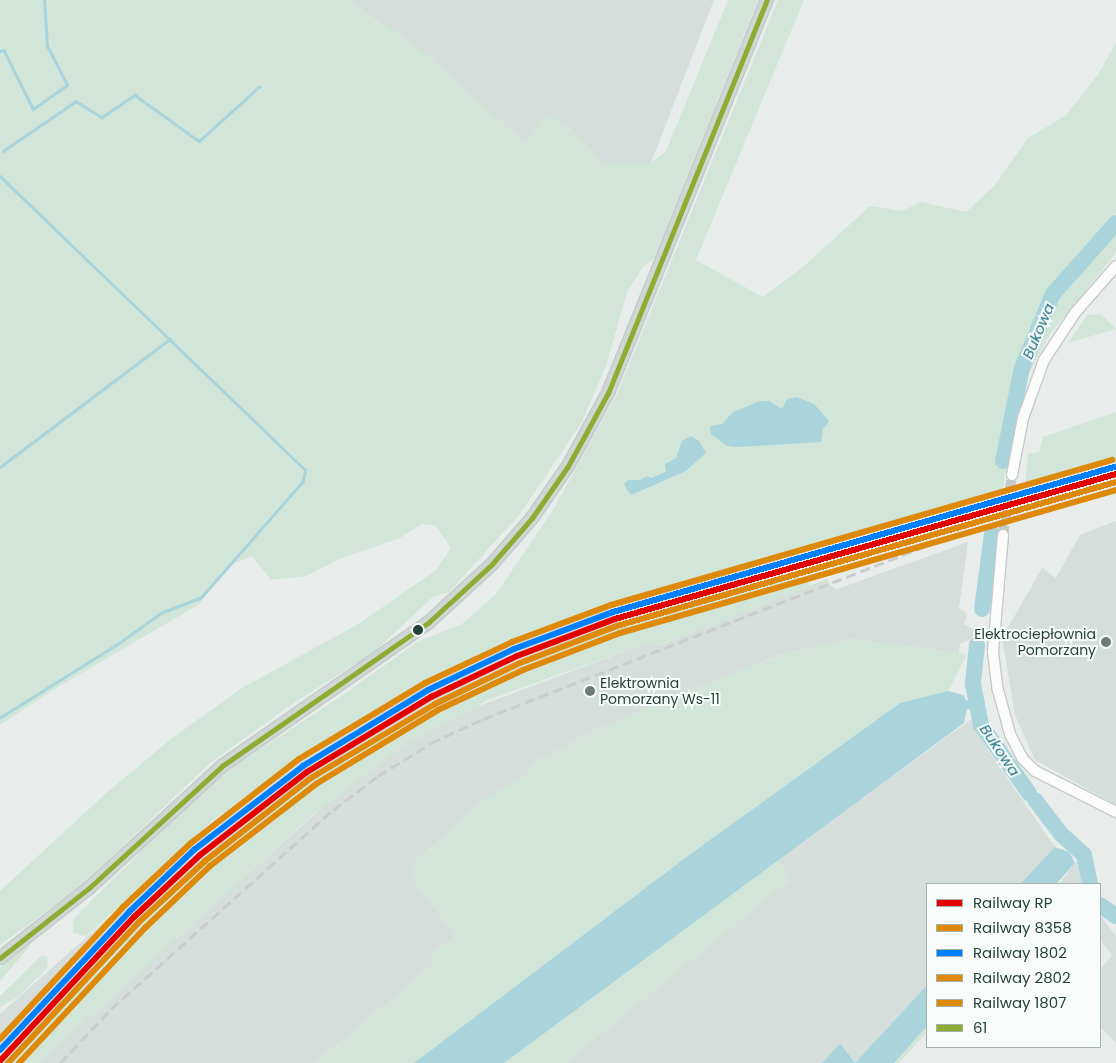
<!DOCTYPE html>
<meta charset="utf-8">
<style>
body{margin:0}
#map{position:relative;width:1116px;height:1063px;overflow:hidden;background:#e8edeb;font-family:Poppins,sans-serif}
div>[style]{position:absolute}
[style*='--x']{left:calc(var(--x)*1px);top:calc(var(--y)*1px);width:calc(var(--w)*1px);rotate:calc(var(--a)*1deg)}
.built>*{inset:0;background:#d6dedb}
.green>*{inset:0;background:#d1e6d8}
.water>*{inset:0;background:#a9d4db}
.stream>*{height:2.5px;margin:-1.25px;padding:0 1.25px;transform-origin:1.25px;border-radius:1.25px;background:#a9d4db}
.canal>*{height:9px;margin:-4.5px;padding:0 4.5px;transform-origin:4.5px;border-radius:4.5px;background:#a9d4db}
.river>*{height:16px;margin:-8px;padding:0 8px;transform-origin:8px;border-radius:8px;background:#a9d4db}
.tertiary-tunnel>*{height:10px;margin-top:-5px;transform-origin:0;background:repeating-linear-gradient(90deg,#c1cbc8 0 10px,transparent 0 15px)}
.roads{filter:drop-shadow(1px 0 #c5cac8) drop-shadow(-1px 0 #c5cac8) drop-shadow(0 1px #c5cac8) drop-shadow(0 -1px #c5cac8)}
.tertiary>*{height:10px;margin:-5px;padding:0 5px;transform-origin:5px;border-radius:5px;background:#fcfcfc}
.primary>*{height:12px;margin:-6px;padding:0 6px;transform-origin:6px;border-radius:6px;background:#cfd7d5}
.rail>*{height:2.5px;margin-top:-1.25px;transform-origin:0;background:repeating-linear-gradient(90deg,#c9cdcc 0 10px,transparent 0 15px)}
.bus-1>*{height:5px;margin:-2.5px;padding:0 2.5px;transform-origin:2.5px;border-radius:2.5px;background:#8fab32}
.rail-1>*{height:6px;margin:-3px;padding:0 3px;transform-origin:3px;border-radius:3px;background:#e50000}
.rail-2>*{height:6px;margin:-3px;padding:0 3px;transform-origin:3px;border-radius:3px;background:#de8909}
.rail-3>*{height:6px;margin:-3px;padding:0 3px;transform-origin:3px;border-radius:3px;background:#0080ff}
.rail-4>*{height:6px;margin:-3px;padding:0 3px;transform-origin:3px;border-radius:3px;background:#de8909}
.rail-5>*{height:6px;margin:-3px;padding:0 3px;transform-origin:3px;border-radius:3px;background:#de8909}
.dots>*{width:14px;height:14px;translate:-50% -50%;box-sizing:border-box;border:2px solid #f7fbf9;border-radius:50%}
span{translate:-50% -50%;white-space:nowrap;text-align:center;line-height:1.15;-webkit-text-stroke:4px #f7fbf9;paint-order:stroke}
.poi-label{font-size:14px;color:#24423a}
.right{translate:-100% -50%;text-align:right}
.left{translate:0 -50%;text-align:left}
.water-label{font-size:15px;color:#1c6f80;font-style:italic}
.legend{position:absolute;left:926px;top:883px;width:175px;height:165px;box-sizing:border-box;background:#f7fbf9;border:1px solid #a3b1ad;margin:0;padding:6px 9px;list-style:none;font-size:15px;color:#24423a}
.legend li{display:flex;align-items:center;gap:10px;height:25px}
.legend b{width:25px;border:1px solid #a3b1ad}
</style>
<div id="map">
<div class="built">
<div style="clip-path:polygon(349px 0,714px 0,651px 163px,603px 163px,571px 129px,543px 118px,527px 145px,465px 90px)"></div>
<div style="clip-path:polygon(1116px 521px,1116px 805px,1035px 760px,1015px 715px,1002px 638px,1042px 568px,1056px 578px,1080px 535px)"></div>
<div style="clip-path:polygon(968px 542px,959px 608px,967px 614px,964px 624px,983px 634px,960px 644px,959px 653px,850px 639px,780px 655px,600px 728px,549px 754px,533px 764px,527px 775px,483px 801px,412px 864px,414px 881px,456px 936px,432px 954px,433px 965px,315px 1063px,40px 1063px,88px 1016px,344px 788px,399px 749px,462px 712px,642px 645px,655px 642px,657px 646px,827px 579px,831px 586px,837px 589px)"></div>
<div style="clip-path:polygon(751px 566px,755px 583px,608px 628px,544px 652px,419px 711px,301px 784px,193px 870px,140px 920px,7px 1063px,0 1063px,0 1014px,206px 831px,319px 746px,409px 693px,504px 648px,636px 600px)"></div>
<div style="clip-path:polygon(973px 718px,987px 749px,1055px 847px,1020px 884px,927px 884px,927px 985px,855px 1063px,840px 1043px,822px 1063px,565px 1063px,789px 880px,778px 859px)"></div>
<div style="clip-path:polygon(1075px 863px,1081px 864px,1081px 884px,1059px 884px)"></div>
<div style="clip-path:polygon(1100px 915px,1116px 936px,1116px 1043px,1100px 1027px,1100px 970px,1112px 955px,1100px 940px)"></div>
</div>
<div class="green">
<div style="clip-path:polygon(0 0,349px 0,383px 27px,385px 24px,427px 55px,526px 144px,543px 118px,552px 118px,571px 129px,603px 163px,651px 163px,666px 151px,728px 0,758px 0,655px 258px,643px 267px,627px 292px,607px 363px,582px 422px,520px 514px,449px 592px,433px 597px,374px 652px,295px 702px,210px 763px,81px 886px,0 945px,0 891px,104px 795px,171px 739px,242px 688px,360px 623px,436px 570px,451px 548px,436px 526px,422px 524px,400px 538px,342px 558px,306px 576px,271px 580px,252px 556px,232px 564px,198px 605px,61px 685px,0 725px)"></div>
<div style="clip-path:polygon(evenodd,778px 0,804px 0,696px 260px,763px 297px,803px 267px,870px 206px,902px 211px,921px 202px,966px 212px,994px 186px,1028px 138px,1065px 116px,1098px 75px,1116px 42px,1116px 253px,1051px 333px,1030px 371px,1014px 422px,1002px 492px,636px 600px,537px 634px,472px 662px,377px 711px,319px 746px,233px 810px,217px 817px,86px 936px,73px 933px,74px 918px,135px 858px,145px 845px,174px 816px,236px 765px,337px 699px,419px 641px,462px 624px,496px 594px,553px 510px,617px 394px,778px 0,769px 401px,782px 410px,821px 442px,779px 443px,710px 426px,722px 424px,769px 401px)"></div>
<div style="clip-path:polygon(1101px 314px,1116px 329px,1068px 343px,1087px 315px)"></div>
<div style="clip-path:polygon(1116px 412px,1116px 462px,1025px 487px,1028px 454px,1039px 452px,1043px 437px)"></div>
<div style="clip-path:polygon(786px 575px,805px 579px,810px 586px,656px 646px,654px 642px,642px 645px,488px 700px,399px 749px,310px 817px,40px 1063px,7px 1063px,140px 920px,193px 870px,273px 803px,359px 746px,450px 694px,544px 652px,644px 616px)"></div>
<div style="clip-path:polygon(850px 639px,967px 654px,948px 691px,900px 703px,689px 855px,414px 1063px,315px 1063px,433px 965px,432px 954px,456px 936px,414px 881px,412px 864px,483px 801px,527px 775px,533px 764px,549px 754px,600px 728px,781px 655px)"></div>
<div style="clip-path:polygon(778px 859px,790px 880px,565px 1063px,504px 1063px)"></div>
<div style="clip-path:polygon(31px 945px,0 981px,0 967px,20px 949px)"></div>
<div style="clip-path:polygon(42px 955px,48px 957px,47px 968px,18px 997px,0 1007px,0 996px)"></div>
<div style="clip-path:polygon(927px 1026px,927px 1032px,899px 1063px,894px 1063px)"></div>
</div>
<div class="water">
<div style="clip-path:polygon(796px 397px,814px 404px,829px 421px,823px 429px,821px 442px,738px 447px,727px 446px,711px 434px,710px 426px,722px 424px,733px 412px,760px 401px,769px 401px,782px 409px,787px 399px)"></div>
<div style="clip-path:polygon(691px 436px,699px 441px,706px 453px,686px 471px,631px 495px,627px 490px,624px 484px,628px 480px,640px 480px,647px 476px,651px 478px,666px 472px,665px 464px,676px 458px,682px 441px)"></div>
<div style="clip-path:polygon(948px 691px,963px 695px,968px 704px,964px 723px,504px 1063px,414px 1063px,689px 855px,900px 703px)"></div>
<div style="clip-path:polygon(1055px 847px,1069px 852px,1075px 863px,1056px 884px,1020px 884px)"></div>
<div style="clip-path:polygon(927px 985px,927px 1026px,894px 1063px,855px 1063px)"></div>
<div style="clip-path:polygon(840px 1043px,855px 1063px,822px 1063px)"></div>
</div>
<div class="stream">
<div style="--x:0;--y:51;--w:4;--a:-14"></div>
<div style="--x:4;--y:50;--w:66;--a:63.8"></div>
<div style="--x:33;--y:109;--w:42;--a:-35.2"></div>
<div style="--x:67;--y:85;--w:44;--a:-117.1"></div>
<div style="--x:47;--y:46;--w:46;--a:-93.7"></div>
<div style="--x:3;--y:151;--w:88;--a:-34.4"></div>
<div style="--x:76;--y:101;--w:31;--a:32"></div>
<div style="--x:102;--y:117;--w:40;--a:-34"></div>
<div style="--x:135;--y:95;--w:79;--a:35.7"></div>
<div style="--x:199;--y:141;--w:81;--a:-42"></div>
<div style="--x:0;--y:176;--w:424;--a:43.9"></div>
<div style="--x:306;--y:470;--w:12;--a:104"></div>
<div style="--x:303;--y:482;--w:154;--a:131.3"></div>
<div style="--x:201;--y:598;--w:42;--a:159"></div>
<div style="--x:162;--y:613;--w:55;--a:144.6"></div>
<div style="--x:117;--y:645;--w:138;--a:148"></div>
<div style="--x:0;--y:467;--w:213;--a:-37"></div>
</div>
<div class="canal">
<div style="--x:958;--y:707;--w:18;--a:-16"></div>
</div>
<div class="river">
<div style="--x:1003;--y:461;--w:95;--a:-78.5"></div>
<div style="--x:1022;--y:368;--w:80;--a:-67.3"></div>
<div style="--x:1053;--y:294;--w:95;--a:-48.4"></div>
<div style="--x:982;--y:609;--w:76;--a:-82.4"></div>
<div style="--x:977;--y:645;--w:39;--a:96"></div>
<div style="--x:973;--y:684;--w:42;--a:79"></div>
<div style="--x:981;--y:725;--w:83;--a:54.8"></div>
<div style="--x:1035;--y:800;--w:43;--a:52.6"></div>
<div style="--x:1061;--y:834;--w:31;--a:42"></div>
<div style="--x:1084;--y:855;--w:30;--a:78"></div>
<div style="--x:1100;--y:905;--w:19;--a:35"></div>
</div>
<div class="tertiary-tunnel">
<div style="--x:1003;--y:535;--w:61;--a:-81.5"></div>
</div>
<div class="roads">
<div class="tertiary">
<div style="--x:1012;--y:475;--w:58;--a:-79.1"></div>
<div style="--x:1023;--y:418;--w:62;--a:-70.1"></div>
<div style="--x:1044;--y:360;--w:56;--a:-56.6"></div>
<div style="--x:1075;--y:313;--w:62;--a:-48.9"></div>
<div style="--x:1003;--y:535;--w:117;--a:94.9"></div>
<div style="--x:993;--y:652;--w:38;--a:83"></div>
<div style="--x:998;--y:690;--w:46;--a:74.7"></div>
<div style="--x:1010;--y:734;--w:27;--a:63"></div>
<div style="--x:1022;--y:758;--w:18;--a:45"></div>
<div style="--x:1035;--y:771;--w:91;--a:26.8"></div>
</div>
<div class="primary">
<div style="--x:0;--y:958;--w:113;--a:-38.2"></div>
<div style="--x:89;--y:888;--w:180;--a:-42.5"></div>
<div style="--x:222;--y:766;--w:252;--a:-34.8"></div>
<div style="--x:429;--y:622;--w:86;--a:-42.6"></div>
<div style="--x:492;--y:564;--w:61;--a:-49"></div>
<div style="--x:532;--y:518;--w:63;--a:-55.3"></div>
<div style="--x:568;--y:466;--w:83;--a:-61.3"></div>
<div style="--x:608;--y:393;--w:424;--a:-68"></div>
</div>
</div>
<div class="rail">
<div style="--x:60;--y:1063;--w:74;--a:-46.6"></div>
<div style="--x:111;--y:1009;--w:298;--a:-41.9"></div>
<div style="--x:333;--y:810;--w:56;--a:-37.1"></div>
<div style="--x:378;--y:776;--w:62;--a:-31.9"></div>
<div style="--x:431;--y:743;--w:57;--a:-24.8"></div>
<div style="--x:483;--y:719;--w:503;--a:-21.36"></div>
<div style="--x:951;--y:536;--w:172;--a:-16.2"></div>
</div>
<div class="bus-1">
<div style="--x:0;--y:958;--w:113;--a:-38.2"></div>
<div style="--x:89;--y:888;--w:180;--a:-42.5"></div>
<div style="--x:222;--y:766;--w:252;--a:-34.8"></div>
<div style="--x:429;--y:622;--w:86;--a:-42.6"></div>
<div style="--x:492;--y:564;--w:61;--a:-49"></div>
<div style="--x:532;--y:518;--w:63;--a:-55.3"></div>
<div style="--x:568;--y:466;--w:83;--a:-61.3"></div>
<div style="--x:608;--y:393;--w:424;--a:-68"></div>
</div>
<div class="rail-1">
<div style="--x:0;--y:1061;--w:197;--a:-47.1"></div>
<div style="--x:134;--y:917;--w:91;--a:-43.2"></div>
<div style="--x:200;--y:855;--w:135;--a:-37.8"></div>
<div style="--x:307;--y:772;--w:145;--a:-31.2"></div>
<div style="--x:431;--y:697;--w:95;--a:-25.5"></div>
<div style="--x:517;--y:656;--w:105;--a:-20.7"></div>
<div style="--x:615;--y:619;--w:522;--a:-16.14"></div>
</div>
<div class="rail-2">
<div style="--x:8;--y:1063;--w:192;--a:-47.1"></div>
<div style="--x:139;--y:922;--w:90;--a:-42.7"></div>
<div style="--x:205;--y:861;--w:135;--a:-38.1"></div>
<div style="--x:311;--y:778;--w:144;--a:-30.8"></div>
<div style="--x:435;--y:704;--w:94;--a:-25.8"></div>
<div style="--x:520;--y:663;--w:104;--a:-20.9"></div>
<div style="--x:617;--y:626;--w:519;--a:-16.1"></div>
</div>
<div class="rail-3">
<div style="--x:0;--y:1050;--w:189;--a:-46.9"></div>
<div style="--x:129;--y:912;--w:91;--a:-43.7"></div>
<div style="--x:195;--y:849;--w:136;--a:-37.5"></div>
<div style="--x:303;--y:766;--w:146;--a:-31.3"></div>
<div style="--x:428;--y:690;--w:95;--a:-25.5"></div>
<div style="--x:514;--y:649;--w:106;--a:-20.5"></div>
<div style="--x:613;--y:612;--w:522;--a:-16.14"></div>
</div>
<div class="rail-4">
<div style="--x:19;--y:1063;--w:185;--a:-47"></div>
<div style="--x:145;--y:928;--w:90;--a:-43.6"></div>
<div style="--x:210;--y:866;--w:134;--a:-37.7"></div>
<div style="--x:316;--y:784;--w:143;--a:-31.2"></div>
<div style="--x:438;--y:710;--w:94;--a:-25.2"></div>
<div style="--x:523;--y:670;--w:104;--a:-20.9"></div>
<div style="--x:620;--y:633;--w:516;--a:-16.08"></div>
</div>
<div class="rail-5">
<div style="--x:0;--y:1039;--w:180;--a:-47"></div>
<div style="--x:123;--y:907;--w:93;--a:-43.3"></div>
<div style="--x:191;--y:843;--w:137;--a:-37.9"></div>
<div style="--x:299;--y:759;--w:147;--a:-31.1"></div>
<div style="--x:425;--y:683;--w:96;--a:-25.2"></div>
<div style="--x:512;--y:642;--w:106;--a:-20.5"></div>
<div style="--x:611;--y:605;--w:522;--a:-16.14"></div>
</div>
<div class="dots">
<div style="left:418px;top:630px;background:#24423a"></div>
<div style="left:1106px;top:642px;background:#697e78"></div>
<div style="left:590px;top:691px;background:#697e78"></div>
</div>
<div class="poi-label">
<span class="right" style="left:1096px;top:642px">Elektrociepłownia<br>Pomorzany</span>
<span class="left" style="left:600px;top:691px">Elektrownia<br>Pomorzany Ws-11</span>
</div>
<div class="water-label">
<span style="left:1038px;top:331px;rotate:-67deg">Bukowa</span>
<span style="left:1000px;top:750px;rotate:56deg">Bukowa</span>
</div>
<ul class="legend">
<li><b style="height:6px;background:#e50000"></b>Railway RP</li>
<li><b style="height:6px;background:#de8909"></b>Railway 8358</li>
<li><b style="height:6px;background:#0080ff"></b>Railway 1802</li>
<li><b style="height:6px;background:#de8909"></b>Railway 2802</li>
<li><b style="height:6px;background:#de8909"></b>Railway 1807</li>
<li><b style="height:6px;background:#8fab32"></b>61</li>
</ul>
</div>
